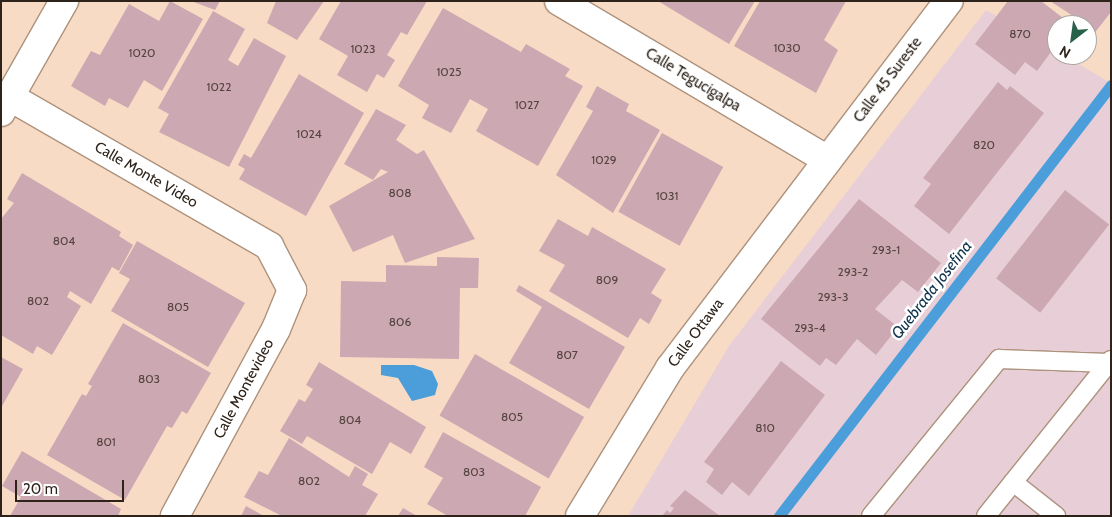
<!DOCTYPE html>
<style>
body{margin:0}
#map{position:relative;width:1112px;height:517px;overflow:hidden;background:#f7dbc4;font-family:Cabin,sans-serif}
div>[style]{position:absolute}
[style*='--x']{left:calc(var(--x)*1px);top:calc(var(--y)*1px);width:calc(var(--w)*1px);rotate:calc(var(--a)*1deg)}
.education>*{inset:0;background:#e8cfd7}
.water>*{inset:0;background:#4c9eda}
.stream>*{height:11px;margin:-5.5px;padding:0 5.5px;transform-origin:5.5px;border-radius:5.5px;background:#4c9eda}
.building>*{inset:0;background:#cca8b2;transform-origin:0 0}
.roads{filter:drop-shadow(1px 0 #ad927d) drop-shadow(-1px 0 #ad927d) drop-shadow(0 1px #ad927d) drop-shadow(0 -1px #ad927d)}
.service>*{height:18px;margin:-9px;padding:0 9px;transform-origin:9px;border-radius:9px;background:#fff}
.minor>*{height:28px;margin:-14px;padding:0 14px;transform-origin:14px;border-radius:14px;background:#fff}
span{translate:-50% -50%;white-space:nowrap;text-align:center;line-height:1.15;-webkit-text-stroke:5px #fff;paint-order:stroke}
.number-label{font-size:12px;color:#554440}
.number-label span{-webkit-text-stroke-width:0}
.street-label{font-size:15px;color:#2d231a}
.water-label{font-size:16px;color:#10334c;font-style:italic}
.frame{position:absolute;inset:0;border:2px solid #2d231a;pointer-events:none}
.north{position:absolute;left:1047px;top:15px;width:50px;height:50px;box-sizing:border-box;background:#fff;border:1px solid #aba7a3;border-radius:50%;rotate:210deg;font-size:14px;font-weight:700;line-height:20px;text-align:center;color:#2d231a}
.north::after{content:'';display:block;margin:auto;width:18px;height:22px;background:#29624b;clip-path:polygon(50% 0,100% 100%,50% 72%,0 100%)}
.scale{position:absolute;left:15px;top:480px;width:109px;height:22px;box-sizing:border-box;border:2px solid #2d231a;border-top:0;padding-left:6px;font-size:15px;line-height:18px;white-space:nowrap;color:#2d231a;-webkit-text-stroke:4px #fff;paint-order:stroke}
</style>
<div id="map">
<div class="education">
<div style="clip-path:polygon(986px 10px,1111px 83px,1111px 516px,628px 516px,729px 346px)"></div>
</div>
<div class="water">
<div style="clip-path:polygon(381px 365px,414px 365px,432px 371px,438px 384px,435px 395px,412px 401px,398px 378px,381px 375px)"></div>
</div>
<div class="stream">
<div style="--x:779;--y:516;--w:544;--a:-52.39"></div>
</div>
<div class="building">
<div style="clip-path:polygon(170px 1px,203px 19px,162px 91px,144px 80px,128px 108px,109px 98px,105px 106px,71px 86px,91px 51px,100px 55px,129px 4px,159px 21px)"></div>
<div style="clip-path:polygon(191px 1px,220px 1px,215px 10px)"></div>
<div style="clip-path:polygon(276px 1px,324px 1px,297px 40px,267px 23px)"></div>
<div style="clip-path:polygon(341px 1px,427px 1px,407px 35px,401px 32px,387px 55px,395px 60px,384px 78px,377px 74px,367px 92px,337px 75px,348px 56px,319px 39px)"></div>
<div style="clip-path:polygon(658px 1px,755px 1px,729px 44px)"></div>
<div style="clip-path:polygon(760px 1px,846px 1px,824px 40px,838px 50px,816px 93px,734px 46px)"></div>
<div style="clip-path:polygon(1008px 1px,1041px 1px,1072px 25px,1057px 25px,1059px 58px,1051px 52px,1037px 71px,1025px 62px,1015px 75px,975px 44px)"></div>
<div style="clip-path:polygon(1050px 1px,1111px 1px,1111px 12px,1093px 35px,1087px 25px)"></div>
<div style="clip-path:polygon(443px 8px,521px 52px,526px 44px,570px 69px,565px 76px,583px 86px,538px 166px,476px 131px,488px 109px,470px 99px,451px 133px,422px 118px,429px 105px,398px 86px)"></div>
<div style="clip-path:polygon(213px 11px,245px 29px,228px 60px,238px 66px,254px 38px,286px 56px,229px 167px,159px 132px,169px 114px,158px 108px)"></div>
<div style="clip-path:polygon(299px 74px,364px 113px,306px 216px,239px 179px,245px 169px,238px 165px,244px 154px,251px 158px)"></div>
<div style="clip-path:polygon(998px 82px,1007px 90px,1010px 86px,1044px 113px,949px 234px,914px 206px,931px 184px,923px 178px)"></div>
<div style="clip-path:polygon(597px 86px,629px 104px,626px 111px,660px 130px,613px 213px,556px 175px,593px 111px,586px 107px)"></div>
<div style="clip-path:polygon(376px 109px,406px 125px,396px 140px,417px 154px,424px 150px,475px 239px,405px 263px,393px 235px,353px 252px,329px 206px,388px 172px,381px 169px,373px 180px,344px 164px)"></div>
<div style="left:662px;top:133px;width:70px;height:90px;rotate:29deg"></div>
<div style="clip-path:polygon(22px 173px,121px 232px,119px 236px,133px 245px,119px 271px,112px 267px,91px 304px,70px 291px,67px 297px,81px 306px,52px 355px,37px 346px,33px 354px,1px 335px,1px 219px,14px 203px,7px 199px)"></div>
<div style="left:1065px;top:190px;width:56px;height:112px;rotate:38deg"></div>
<div style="clip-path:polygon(859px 199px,941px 263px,918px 292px,902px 280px,875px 309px,898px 327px,876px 355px,857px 339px,836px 365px,826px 358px,820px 366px,761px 319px)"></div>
<div style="clip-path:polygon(558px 219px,588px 236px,592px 227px,666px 269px,651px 293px,662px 300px,649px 324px,640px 318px,628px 338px,549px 291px,565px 265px,539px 251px)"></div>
<div style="clip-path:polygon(137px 241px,245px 303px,208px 367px,111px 311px,130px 279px,119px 273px)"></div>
<div style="clip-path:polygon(437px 257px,479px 258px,478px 288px,460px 288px,459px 359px,340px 357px,341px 281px,386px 282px,386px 265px,437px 266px)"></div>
<div style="clip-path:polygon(519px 285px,625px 347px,589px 409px,509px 363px,542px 307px,516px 291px)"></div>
<div style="clip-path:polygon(123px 323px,211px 373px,187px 414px,182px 411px,172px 428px,167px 426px,125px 500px,47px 455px,82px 394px,86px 396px,92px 386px,88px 384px)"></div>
<div style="left:475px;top:354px;width:126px;height:71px;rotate:30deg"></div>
<div style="clip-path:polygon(1px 357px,23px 369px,1px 408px)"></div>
<div style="clip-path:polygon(781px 361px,825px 395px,749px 496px,732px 482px,722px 495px,706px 482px,714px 469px,704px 462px)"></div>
<div style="clip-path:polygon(319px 362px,426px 427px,411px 454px,390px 442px,372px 474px,307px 436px,302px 444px,280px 431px,299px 399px,305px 402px,313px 389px,306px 385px)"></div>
<div style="clip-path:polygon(443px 432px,541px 487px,525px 516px,448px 516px,427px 504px,443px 478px,424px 467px)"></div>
<div style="clip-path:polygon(289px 438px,349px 477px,355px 466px,368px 474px,362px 485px,378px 494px,365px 516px,282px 516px,244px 497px,259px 471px,268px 475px)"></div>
<div style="clip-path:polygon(22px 451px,121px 509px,118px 516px,10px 516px,21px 497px,2px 486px)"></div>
<div style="clip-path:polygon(685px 490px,720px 516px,662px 516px,667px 510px,670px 513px,674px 508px,670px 506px)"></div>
<div style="clip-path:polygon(246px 506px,264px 516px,241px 516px)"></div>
<div style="clip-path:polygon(403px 508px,417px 516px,398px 516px)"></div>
</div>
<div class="roads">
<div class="service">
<div style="--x:1013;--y:482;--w:55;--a:38.3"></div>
<div style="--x:871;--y:516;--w:203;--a:-50.8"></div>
<div style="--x:999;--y:359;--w:110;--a:2.1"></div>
<div style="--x:986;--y:516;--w:200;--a:-51.3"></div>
</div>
<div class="minor">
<div style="--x:559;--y:1;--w:312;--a:30.6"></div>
<div style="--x:10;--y:97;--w:299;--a:29.9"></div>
<div style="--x:269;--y:246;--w:50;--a:62.4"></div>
<div style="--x:292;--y:290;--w:42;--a:112.3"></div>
<div style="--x:276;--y:329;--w:213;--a:118.4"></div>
<div style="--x:1;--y:112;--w:128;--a:-60.4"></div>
<div style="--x:580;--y:516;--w:173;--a:-58.7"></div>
<div style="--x:670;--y:368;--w:461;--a:-52.8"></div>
</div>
</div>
<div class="number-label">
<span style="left:1020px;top:34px">870</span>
<span style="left:787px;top:48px">1030</span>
<span style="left:363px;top:49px">1023</span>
<span style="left:142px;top:53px">1020</span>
<span style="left:449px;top:72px">1025</span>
<span style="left:219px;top:87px">1022</span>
<span style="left:527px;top:105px">1027</span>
<span style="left:309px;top:134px">1024</span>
<span style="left:984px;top:145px">820</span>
<span style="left:604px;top:160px">1029</span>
<span style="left:400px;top:193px">808</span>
<span style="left:667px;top:196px">1031</span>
<span style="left:64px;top:241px">804</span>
<span style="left:886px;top:250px">293-1</span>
<span style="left:853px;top:272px">293-2</span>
<span style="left:607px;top:280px">809</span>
<span style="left:833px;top:297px">293-3</span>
<span style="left:38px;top:301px">802</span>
<span style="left:178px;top:307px">805</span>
<span style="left:400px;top:322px">806</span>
<span style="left:810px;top:328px">293-4</span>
<span style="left:567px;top:355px">807</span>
<span style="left:149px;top:379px">803</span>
<span style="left:512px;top:417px">805</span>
<span style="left:350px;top:420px">804</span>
<span style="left:765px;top:428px">810</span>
<span style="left:106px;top:442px">801</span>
<span style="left:474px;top:472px">803</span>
<span style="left:309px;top:481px">802</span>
</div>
<div class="street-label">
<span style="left:693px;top:80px;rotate:31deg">Calle Tegucigalpa</span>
<span style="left:888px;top:80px;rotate:-53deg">Calle 45 Sureste</span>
<span style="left:146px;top:175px;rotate:30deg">Calle Monte Video</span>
<span style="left:696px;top:333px;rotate:-53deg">Calle Ottawa</span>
<span style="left:244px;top:389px;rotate:-62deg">Calle Montevideo</span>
</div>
<div class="water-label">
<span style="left:932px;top:290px;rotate:-52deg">Quebrada Josefina</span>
</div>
<div class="frame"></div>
<div class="north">N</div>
<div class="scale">20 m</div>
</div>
